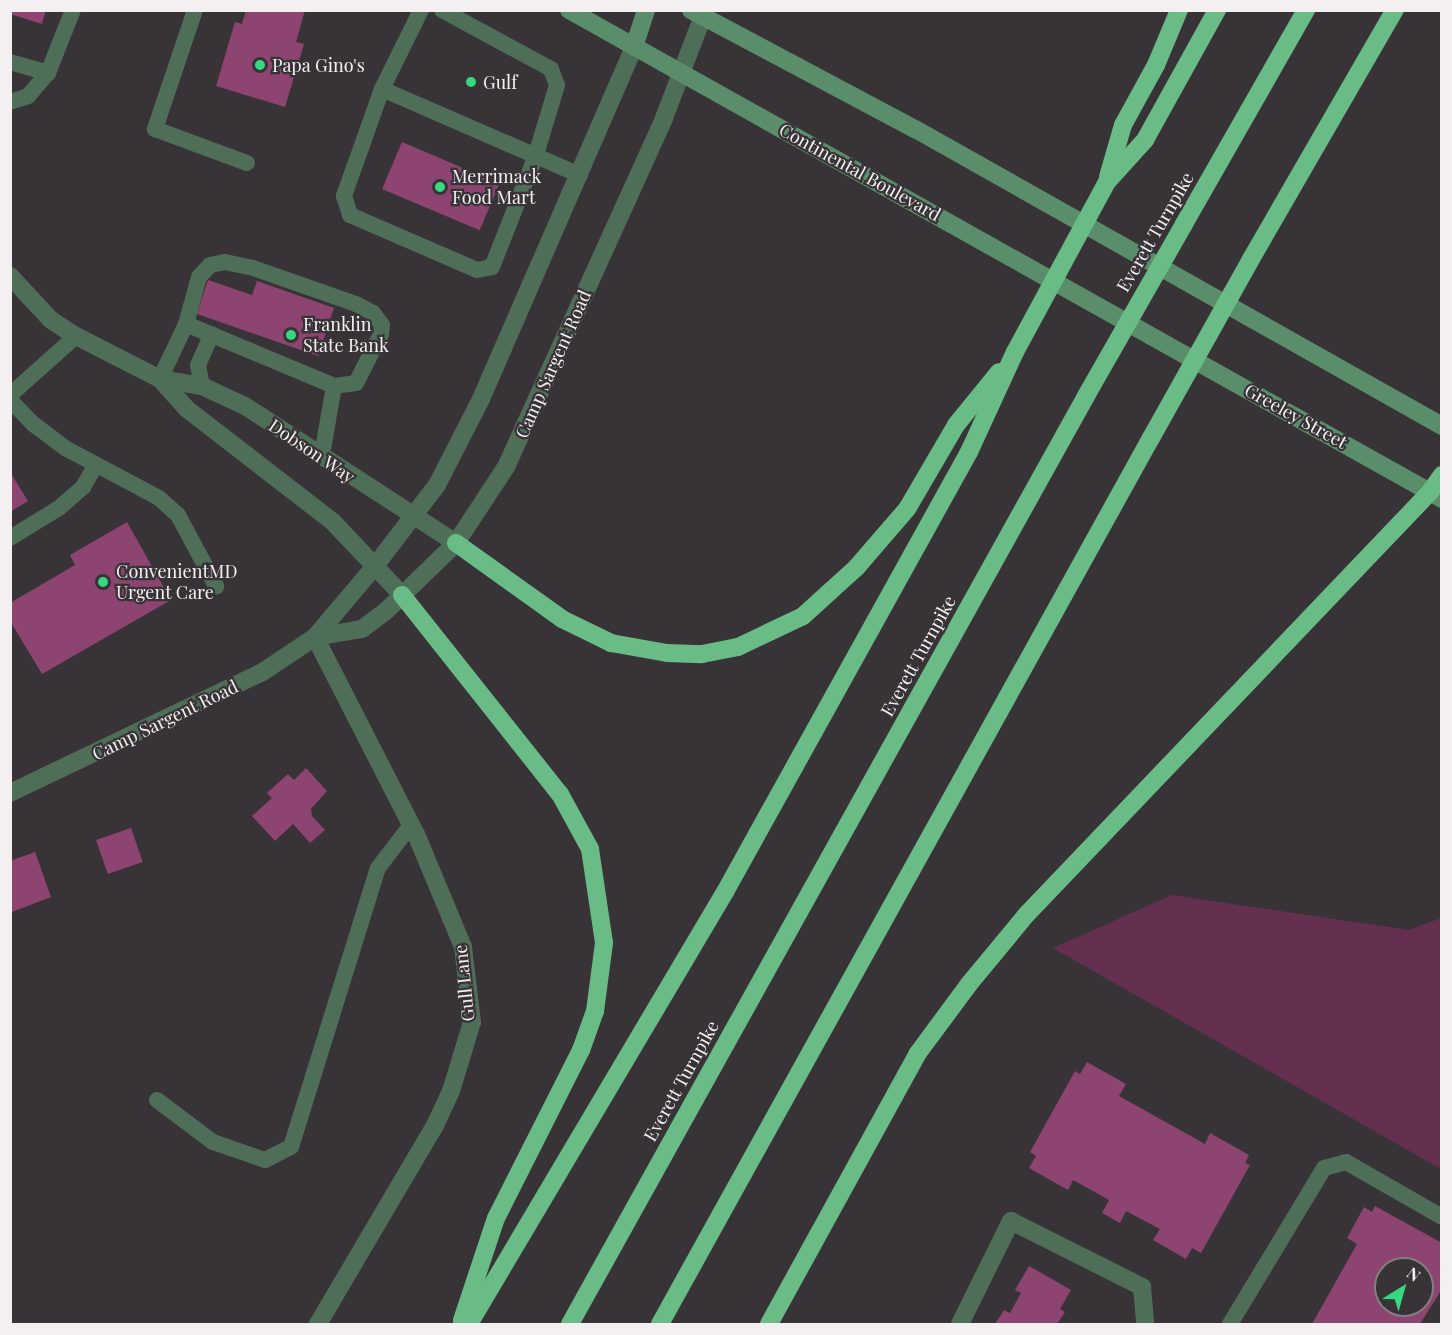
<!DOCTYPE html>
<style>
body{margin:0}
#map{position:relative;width:1452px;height:1335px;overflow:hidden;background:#383336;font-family:"Playfair Display",serif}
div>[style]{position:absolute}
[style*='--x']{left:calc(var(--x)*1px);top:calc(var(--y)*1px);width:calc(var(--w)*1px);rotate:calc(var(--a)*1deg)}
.green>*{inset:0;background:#653050}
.building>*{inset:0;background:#8d4470;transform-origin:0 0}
.lane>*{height:16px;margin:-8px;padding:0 8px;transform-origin:8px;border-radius:8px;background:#4e6e58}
.street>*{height:18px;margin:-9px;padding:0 9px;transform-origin:9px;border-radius:9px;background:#4e6e58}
.secondary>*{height:18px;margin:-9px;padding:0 9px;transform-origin:9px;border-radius:9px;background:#5a8e6b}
.highway>*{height:18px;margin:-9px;padding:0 9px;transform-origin:9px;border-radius:9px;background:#69bc86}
.highway-bridge>*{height:18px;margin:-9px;padding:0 9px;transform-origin:9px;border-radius:9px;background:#69bc86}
.dots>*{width:16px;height:16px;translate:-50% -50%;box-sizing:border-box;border:3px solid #383336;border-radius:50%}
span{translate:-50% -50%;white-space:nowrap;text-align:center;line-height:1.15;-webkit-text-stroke:4.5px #383336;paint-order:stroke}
.poi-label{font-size:18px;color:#f4f0f2}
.left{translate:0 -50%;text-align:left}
.street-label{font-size:18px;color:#f4f0f2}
.frame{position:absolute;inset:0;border:12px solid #f4f0f2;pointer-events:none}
.north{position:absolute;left:1374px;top:1257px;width:60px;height:60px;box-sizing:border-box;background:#383336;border:2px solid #837f81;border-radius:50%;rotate:37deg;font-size:16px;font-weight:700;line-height:24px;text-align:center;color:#f4f0f2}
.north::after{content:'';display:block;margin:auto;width:21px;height:27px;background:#36d880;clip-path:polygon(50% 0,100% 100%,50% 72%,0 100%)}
</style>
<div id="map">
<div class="green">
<div style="clip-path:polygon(1172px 895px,1409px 930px,1441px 918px,1441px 1169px,1053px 948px)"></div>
</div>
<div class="building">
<div style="clip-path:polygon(10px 10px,46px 10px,42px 24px,10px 14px)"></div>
<div style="clip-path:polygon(246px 10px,305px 10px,296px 42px,304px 44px,285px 107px,216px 86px,235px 22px,242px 24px)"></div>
<div style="left:402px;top:142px;width:106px;height:51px;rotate:23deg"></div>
<div style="clip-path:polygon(208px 280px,252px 295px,257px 281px,334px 308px,318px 356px,197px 314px)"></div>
<div style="clip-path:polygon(10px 472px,28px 501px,10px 512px)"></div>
<div style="clip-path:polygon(127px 522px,171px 600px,42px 674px,10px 621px,10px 603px,75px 565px,70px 555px)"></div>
<div style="clip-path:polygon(306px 768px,327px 791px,311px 809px,312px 816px,325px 830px,310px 843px,293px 824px,275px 841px,252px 816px,272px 798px,267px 793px,288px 774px,294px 780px)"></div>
<div style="left:131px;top:828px;width:36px;height:37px;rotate:71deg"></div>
<div style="clip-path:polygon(35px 852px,51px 897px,12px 912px,10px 861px)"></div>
<div style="clip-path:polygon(1087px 1062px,1126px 1084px,1119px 1096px,1205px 1144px,1210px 1133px,1249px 1155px,1245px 1163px,1250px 1165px,1201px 1253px,1192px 1248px,1186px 1259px,1153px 1240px,1160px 1229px,1126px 1211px,1120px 1223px,1102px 1213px,1109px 1200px,1073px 1180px,1068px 1190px,1029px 1168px,1036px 1156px,1030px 1152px,1075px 1071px,1080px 1074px)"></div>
<div style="clip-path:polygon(evenodd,1375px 1206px,1442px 1243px,1442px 1289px,1420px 1324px,1312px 1324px,1357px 1244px,1347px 1238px,1364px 1207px,1372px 1212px,1375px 1206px,1386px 1269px,1422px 1269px,1422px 1305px,1386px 1305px,1386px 1269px)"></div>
<div style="clip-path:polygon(1029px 1266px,1071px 1290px,1060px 1309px,1065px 1312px,1057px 1324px,995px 1324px,1004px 1310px,1010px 1313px,1021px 1293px,1015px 1290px)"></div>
</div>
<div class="lane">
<div style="--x:195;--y:10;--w:126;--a:108.6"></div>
<div style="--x:155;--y:129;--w:98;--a:20.3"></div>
<div style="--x:421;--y:10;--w:88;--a:116.3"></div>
<div style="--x:382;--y:89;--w:216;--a:23.5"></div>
<div style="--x:10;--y:62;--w:40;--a:16"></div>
<div style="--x:48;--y:73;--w:68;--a:-68.4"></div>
<div style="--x:382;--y:89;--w:114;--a:109.6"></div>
<div style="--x:344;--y:196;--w:20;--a:72"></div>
<div style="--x:350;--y:215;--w:138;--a:23.4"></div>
<div style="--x:477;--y:270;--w:15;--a:-11"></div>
<div style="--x:492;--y:267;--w:117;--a:-68.5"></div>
<div style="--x:535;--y:158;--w:76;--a:-73.2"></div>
<div style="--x:557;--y:85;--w:17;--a:-111"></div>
<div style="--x:551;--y:69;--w:124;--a:-151.6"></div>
<div style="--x:10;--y:102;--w:19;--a:-18"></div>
<div style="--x:28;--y:96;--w:30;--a:-49"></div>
<div style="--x:186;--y:324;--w:160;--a:22.7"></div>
<div style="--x:160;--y:379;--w:61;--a:-64.7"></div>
<div style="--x:186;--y:324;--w:49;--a:-74.5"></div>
<div style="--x:199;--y:277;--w:16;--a:-47"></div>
<div style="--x:210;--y:265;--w:15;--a:-11"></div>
<div style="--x:225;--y:262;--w:29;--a:12"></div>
<div style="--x:253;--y:268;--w:109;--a:19.3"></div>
<div style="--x:356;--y:304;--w:19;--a:28"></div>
<div style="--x:373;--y:313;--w:15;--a:53"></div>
<div style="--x:382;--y:325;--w:9;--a:96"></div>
<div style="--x:381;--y:334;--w:55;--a:117"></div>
<div style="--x:356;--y:383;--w:22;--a:172"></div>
<div style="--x:334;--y:386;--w:70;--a:99.9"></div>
<div style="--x:202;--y:386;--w:21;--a:-101"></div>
<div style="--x:198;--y:365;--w:34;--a:-66"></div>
<div style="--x:10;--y:395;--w:89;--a:-41.8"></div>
<div style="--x:10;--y:400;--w:32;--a:46"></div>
<div style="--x:32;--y:423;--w:41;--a:37.1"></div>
<div style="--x:65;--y:448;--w:106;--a:28"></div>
<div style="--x:159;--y:498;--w:25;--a:42"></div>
<div style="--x:178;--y:515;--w:81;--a:61.8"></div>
<div style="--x:10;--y:538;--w:57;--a:-31.5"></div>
<div style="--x:59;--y:508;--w:32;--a:-41"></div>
<div style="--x:83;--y:487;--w:24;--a:-60"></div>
<div style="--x:157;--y:1100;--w:70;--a:36.9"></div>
<div style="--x:213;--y:1142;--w:55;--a:19.1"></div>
<div style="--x:265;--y:1160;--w:29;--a:-27"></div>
<div style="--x:291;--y:1147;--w:292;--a:-72.7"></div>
<div style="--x:378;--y:868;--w:54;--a:-52.5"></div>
<div style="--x:1230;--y:1324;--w:182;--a:-58.9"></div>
<div style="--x:1324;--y:1168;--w:23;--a:-15"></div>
<div style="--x:1346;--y:1162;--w:111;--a:29.8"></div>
</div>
<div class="street">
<div style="--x:10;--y:276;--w:60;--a:47"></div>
<div style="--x:51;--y:320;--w:30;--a:33"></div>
<div style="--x:76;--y:336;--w:94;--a:27.1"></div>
<div style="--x:160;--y:379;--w:43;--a:9.5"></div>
<div style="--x:202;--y:386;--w:47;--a:24.9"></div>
<div style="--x:245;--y:406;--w:252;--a:33"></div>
<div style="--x:160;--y:379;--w:40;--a:48"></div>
<div style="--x:187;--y:409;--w:185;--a:37.7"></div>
<div style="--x:333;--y:522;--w:100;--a:46.6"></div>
<div style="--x:315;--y:637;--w:221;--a:62.9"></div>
<div style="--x:416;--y:834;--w:122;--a:67.4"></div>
<div style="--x:463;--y:947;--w:76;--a:83.2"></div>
<div style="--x:472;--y:1022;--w:72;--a:106.9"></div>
<div style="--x:451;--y:1091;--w:40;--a:115"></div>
<div style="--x:434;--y:1127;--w:229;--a:120.5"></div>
<div style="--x:315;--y:637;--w:48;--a:-9.7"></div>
<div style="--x:362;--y:629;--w:30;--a:-37"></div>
<div style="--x:386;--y:611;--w:98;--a:-44.2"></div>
<div style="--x:456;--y:543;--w:91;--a:-56.7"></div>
<div style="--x:506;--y:467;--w:383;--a:-65.6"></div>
<div style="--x:664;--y:118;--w:109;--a:-69.1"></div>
<div style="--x:10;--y:793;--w:278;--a:-25.6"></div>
<div style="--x:261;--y:673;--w:65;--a:-33.7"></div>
<div style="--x:315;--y:637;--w:93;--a:-49.8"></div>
<div style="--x:375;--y:566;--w:102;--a:-52.6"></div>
<div style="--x:437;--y:485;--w:97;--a:-62.9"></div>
<div style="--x:481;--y:399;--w:384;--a:-66.5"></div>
<div style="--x:960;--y:1324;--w:115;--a:-63.7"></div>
<div style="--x:1011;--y:1221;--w:147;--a:26.7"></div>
<div style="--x:1142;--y:1287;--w:37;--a:85"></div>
</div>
<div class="secondary">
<div style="--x:569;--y:10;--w:1001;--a:29.25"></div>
<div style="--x:691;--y:10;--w:256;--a:28"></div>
<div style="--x:917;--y:130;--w:603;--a:29.41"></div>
<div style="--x:634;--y:47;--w:39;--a:-72"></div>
</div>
<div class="highway">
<div style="--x:1108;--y:177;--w:54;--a:-73.9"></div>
<div style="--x:1123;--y:125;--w:68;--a:-61.2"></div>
<div style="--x:1156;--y:65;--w:60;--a:-67.3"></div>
<div style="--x:1107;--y:182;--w:57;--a:-47.9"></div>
<div style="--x:1145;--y:140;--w:149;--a:-61"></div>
<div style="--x:1184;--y:224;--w:246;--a:-60.3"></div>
<div style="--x:1251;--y:259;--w:288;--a:-60"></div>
<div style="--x:456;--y:543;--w:130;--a:35.6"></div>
<div style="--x:562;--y:619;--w:55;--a:26.1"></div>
<div style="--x:611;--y:643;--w:57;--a:10.1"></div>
<div style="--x:667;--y:653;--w:35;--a:2"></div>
<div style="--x:702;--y:654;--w:37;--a:-11"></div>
<div style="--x:738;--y:647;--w:72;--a:-25.5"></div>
<div style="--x:803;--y:616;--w:72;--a:-42.2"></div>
<div style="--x:856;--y:568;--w:78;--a:-49.2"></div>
<div style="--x:907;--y:509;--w:97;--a:-59.7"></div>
<div style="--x:956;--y:425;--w:68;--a:-50.9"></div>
<div style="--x:402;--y:595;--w:254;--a:51.6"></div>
<div style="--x:560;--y:794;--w:63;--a:61.4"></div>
<div style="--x:590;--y:849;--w:95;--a:81.5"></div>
<div style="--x:604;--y:943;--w:69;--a:97.5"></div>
<div style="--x:595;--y:1011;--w:41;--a:109.7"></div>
<div style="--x:581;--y:1050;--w:188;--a:116.8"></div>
<div style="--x:496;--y:1218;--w:108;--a:108.4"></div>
<div style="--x:469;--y:1324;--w:502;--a:-59.35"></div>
<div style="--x:725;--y:892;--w:503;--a:-60.99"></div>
<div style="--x:969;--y:452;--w:110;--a:-65.3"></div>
<div style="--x:570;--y:1324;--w:1062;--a:-60.92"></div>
<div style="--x:660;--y:1324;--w:1013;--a:-61.01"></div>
<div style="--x:769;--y:1324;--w:309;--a:-61.2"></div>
<div style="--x:918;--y:1053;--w:86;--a:-53.5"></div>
<div style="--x:969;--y:984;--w:91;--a:-50.4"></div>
<div style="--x:1027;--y:914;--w:584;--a:-46.32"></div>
<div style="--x:1430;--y:492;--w:21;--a:-55"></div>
</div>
<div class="highway-bridge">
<div style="--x:1015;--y:352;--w:193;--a:-61.6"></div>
<div style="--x:1086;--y:396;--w:198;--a:-60.3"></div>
<div style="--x:1151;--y:438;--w:205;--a:-60.8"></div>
</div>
<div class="dots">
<div style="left:260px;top:65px;background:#36d880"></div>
<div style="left:471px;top:82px;background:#36d880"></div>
<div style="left:440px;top:187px;background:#36d880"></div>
<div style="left:291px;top:335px;background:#36d880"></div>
<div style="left:103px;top:582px;background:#36d880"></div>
</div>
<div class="poi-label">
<span class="left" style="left:272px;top:65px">Papa Gino's</span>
<span class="left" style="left:483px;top:82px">Gulf</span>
<span class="left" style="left:452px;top:187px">Merrimack<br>Food Mart</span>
<span class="left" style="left:303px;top:335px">Franklin<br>State Bank</span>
<span class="left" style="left:116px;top:582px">ConvenientMD<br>Urgent Care</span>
</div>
<div class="street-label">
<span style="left:860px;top:172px;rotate:29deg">Continental Boulevard</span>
<span style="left:1155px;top:232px;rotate:-60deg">Everett Turnpike</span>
<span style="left:553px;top:364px;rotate:-66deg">Camp Sargent Road</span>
<span style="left:1296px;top:416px;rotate:29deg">Greeley Street</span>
<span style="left:312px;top:451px;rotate:34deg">Dobson Way</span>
<span style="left:918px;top:656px;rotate:-61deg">Everett Turnpike</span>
<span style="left:165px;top:720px;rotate:-26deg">Camp Sargent Road</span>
<span style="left:464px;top:983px;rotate:-96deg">Gull Lane</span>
<span style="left:681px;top:1081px;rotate:-61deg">Everett Turnpike</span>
</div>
<div class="frame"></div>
<div class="north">N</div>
</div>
